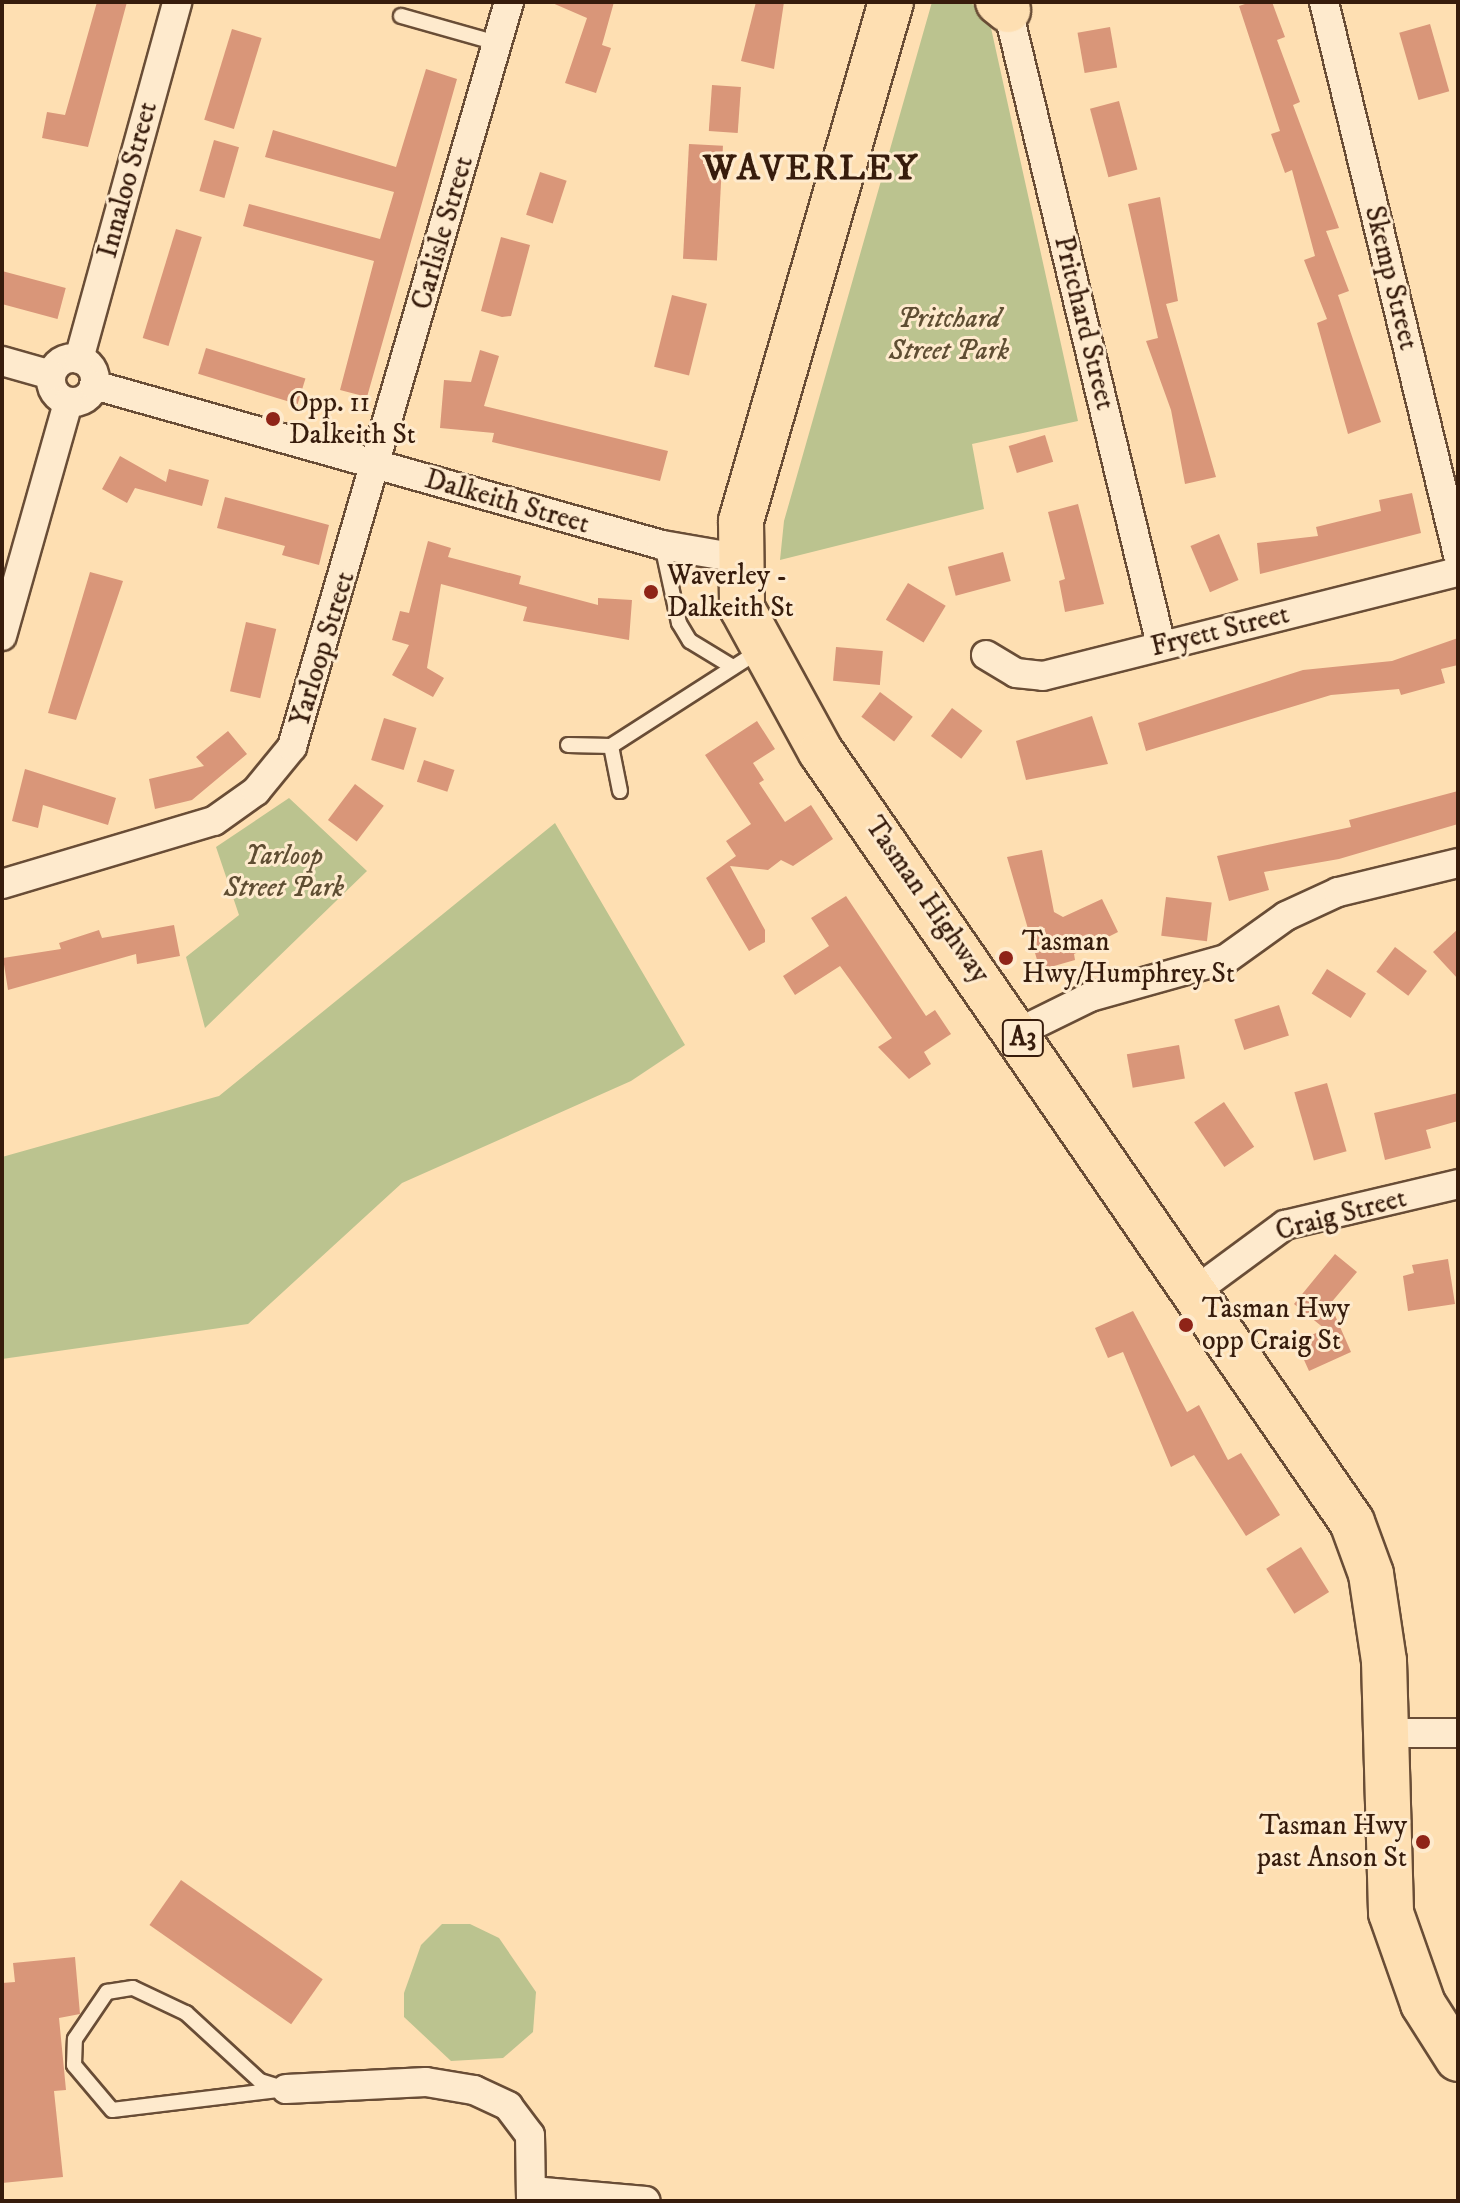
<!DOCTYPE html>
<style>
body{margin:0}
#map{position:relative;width:1460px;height:2203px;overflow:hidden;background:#fedfb2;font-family:"IM FELL DW Pica",serif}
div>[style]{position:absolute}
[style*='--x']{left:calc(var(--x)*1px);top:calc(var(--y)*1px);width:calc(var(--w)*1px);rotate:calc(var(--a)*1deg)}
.green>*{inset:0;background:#bbc38f}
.building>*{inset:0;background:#d99679;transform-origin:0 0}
.roads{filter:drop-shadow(2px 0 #694d36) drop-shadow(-2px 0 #694d36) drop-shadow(0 2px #694d36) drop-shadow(0 -2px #694d36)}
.service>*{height:14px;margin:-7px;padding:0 7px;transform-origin:7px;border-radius:7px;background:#feeacd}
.minor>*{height:28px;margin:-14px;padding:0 14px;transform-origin:14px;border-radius:14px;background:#feeacd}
.minor>.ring{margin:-14px;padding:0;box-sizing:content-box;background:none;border:28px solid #feeacd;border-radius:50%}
.trunk>*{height:44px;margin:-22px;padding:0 22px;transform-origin:22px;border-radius:22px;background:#fedfb2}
.dots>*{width:22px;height:22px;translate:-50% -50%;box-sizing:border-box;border:4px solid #feeacd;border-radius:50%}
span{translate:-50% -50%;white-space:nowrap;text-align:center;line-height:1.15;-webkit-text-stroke:6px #feeacd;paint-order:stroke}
.shield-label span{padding:2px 6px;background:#feeacd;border:2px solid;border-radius:6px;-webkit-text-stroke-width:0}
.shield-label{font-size:26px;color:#371c0c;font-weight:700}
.street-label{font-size:28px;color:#371c0c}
.park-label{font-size:28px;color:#5f4e33;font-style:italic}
.poi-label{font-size:28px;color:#371c0c}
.left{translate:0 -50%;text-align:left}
.right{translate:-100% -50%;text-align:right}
.district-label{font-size:36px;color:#371c0c;font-weight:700;letter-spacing:2px}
.frame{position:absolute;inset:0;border:4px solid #371c0c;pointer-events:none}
</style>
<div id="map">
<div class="green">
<div style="clip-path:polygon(932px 2px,970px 2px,989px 19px,1078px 421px,972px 444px,984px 509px,780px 560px,784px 521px)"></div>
<div style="clip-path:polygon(289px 798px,367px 871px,205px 1028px,186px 957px,239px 915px,216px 847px)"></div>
<div style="clip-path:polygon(555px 823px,685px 1045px,631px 1081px,402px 1183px,248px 1324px,2px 1359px,2px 1157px,219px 1096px)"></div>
<div style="clip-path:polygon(442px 1924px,470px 1924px,499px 1938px,536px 1992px,533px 2032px,503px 2058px,451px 2061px,404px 2017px,404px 1993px,421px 1945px)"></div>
</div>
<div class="building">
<div style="clip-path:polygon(97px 2px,127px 2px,88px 147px,42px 138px,47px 112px,65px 115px)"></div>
<div style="clip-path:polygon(550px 2px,614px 2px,602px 45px,611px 48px,596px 93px,565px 83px,587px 18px)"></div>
<div style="clip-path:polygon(756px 2px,784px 2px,774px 69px,741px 61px)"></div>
<div style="clip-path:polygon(1251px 2px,1272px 2px,1285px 37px,1277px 40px,1300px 102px,1293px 105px,1339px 228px,1326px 231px,1349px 291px,1338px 295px,1381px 422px,1348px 434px,1317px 323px,1327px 319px,1304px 260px,1315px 256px,1292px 170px,1285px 173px,1271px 134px,1280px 131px,1239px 6px)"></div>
<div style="left:1430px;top:24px;width:70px;height:32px;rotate:74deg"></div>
<div style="left:1110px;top:27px;width:41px;height:33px;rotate:80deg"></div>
<div style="left:232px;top:29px;width:31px;height:95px;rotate:17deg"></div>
<div style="clip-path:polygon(426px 69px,457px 79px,367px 397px,340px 390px,374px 261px,243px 226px,249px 204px,380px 239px,394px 192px,265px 157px,273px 130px,396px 167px)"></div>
<div style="left:712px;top:85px;width:29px;height:46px;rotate:4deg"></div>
<div style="left:1119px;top:101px;width:71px;height:30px;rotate:75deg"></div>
<div style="left:214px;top:140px;width:26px;height:53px;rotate:16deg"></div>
<div style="left:689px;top:144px;width:34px;height:115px;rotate:3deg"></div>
<div style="left:540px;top:172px;width:28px;height:45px;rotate:18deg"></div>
<div style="clip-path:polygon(1160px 197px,1178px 301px,1166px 304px,1216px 477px,1185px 484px,1171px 410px,1146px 341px,1158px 338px,1128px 204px)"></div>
<div style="left:176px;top:229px;width:27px;height:114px;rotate:17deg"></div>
<div style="clip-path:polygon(501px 237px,530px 245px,511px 316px,502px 317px,481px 311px)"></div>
<div style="left:2px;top:271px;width:66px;height:32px;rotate:15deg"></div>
<div style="left:672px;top:295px;width:36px;height:74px;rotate:14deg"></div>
<div style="left:206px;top:348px;width:104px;height:27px;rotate:17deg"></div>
<div style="clip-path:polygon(480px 350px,499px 356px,484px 406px,668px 451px,660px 481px,492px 442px,494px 433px,440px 428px,444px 380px,471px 382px)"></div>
<div style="left:1045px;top:435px;width:28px;height:38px;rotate:73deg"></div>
<div style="clip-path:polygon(120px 456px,166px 482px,169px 469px,209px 480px,202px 506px,135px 488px,127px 503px,102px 489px)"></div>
<div style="clip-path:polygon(1412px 493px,1421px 533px,1260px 574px,1257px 543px,1318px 536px,1316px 527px,1381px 511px,1379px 500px)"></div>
<div style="clip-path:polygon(225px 497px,329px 525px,319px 565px,282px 555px,285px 546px,217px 528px)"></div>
<div style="clip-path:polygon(1078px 504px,1104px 604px,1065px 612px,1059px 581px,1065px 579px,1048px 512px)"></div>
<div style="left:1219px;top:534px;width:50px;height:31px;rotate:67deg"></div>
<div style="clip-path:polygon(428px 541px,451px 548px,448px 557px,521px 576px,519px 584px,598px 605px,598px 598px,632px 600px,629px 640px,523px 621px,527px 607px,441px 584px,427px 668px,444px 678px,433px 697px,392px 675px,409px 645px,392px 640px,400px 611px,409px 613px)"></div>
<div style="left:1003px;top:552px;width:30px;height:57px;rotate:75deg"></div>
<div style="clip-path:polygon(90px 572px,123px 581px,76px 720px,48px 713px)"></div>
<div style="left:908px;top:583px;width:44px;height:43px;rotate:31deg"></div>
<div style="left:246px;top:622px;width:31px;height:71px;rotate:13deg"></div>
<div style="clip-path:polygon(1458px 638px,1458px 665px,1441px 669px,1445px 683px,1401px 695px,1399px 689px,1331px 695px,1146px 751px,1138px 723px,1303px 670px,1392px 661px)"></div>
<div style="left:836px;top:647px;width:47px;height:34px;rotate:5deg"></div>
<div style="left:880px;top:692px;width:41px;height:31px;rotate:37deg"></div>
<div style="left:952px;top:708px;width:38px;height:35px;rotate:37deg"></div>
<div style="clip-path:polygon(1092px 716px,1108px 764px,1026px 780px,1016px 741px)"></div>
<div style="left:384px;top:718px;width:34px;height:44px;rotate:17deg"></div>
<div style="clip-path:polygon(757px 721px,775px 749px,753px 763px,764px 780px,759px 783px,785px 822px,811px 805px,833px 839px,793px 866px,781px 860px,768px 870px,730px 866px,765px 930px,765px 942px,749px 951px,706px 878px,736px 856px,726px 841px,751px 824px,705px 755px)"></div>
<div style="clip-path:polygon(228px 731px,247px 754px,192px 800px,155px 809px,149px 779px,204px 766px,196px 757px)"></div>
<div style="left:424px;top:760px;width:32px;height:23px;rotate:18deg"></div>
<div style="clip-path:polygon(25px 769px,116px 798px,108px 825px,43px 805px,38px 828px,12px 821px)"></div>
<div style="left:355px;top:784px;width:36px;height:45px;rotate:37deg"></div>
<div style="clip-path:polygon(1458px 791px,1458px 824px,1339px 859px,1264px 872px,1269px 890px,1229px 901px,1217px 856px,1351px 827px,1349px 820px)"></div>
<div style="clip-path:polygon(1042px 850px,1054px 912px,1063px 917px,1102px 899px,1118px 932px,1074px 954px,1075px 960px,1040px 970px,1007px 857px)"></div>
<div style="clip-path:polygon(846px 896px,926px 1016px,935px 1010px,951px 1034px,924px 1052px,931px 1064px,909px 1079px,878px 1047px,892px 1038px,840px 966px,795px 995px,783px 976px,829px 946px,811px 918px)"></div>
<div style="left:1166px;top:897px;width:46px;height:39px;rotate:7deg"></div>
<div style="clip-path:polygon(174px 925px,180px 956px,137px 964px,136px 954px,8px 990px,3px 958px,61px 949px,59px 943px,99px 930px,102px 938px)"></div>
<div style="clip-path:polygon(1458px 929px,1458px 979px,1433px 952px)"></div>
<div style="left:1395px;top:947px;width:40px;height:31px;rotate:37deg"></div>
<div style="left:1327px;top:969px;width:46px;height:29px;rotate:32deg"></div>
<div style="left:1279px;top:1005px;width:32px;height:47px;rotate:72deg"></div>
<div style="left:1179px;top:1045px;width:34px;height:53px;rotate:80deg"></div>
<div style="left:1327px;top:1083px;width:71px;height:34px;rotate:74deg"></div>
<div style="clip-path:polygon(1458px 1093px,1458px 1121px,1426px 1130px,1431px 1148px,1385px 1160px,1374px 1113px)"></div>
<div style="left:1224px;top:1102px;width:54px;height:36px;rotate:56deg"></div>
<div style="clip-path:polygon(1335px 1254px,1357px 1272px,1330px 1304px,1351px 1352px,1309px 1371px,1296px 1342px,1325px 1329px,1294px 1304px)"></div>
<div style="clip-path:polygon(1448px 1259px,1455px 1304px,1408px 1311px,1403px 1276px,1414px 1273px,1412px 1265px)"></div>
<div style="clip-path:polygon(1133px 1311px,1187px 1412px,1199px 1405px,1228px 1460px,1241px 1453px,1280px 1515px,1246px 1536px,1194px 1455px,1171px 1467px,1123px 1352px,1108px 1358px,1095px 1328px)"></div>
<div style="left:1301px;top:1547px;width:53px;height:41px;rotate:58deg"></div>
<div style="left:181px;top:1880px;width:173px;height:55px;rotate:35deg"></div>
<div style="clip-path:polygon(75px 1957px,80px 2014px,59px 2018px,66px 2090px,54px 2091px,63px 2177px,2px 2183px,2px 1983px,15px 1982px,13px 1963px)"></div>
</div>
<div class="roads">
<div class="service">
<div style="--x:401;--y:16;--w:100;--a:15.7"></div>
<div style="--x:662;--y:545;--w:80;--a:77.7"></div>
<div style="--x:679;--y:623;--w:21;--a:59"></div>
<div style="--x:690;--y:641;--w:50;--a:31.2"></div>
<div style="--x:568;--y:745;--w:43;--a:1.3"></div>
<div style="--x:611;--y:746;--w:176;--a:-32.7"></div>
<div style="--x:611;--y:746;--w:46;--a:78.7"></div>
<div style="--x:133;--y:1988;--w:59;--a:25.3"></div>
<div style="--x:186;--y:2013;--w:100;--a:42.6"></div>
<div style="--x:260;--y:2081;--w:27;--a:17"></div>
<div style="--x:286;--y:2089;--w:175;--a:173.1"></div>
<div style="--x:112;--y:2110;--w:59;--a:-130.2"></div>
<div style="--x:74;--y:2065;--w:26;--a:-88"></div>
<div style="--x:75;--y:2039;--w:57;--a:-55.8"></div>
<div style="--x:107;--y:1992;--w:26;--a:-9"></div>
</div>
<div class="minor">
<div style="--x:1006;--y:2;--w:661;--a:76.45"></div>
<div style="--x:1324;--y:2;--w:569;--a:76.38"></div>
<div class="ring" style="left:51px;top:358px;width:16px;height:16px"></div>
<div style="--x:79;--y:359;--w:370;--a:-74.6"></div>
<div style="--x:2;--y:361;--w:51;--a:15.9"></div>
<div style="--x:94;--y:385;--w:590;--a:15.73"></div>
<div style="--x:662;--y:545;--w:76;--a:9.8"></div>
<div style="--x:2;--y:636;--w:243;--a:-74.2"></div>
<div style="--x:986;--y:655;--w:35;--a:31"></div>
<div style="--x:1016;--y:673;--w:27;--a:6"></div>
<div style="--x:1043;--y:676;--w:428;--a:-14.1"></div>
<div style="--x:2;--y:884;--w:221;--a:-16.6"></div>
<div style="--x:214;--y:821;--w:52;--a:-35.5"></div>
<div style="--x:256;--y:791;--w:57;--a:-50.7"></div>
<div style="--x:292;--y:747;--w:776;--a:-73.76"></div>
<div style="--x:1019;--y:1032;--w:79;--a:-26.2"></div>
<div style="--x:1090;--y:997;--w:141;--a:-15.6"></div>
<div style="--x:1226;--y:959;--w:74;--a:-35.6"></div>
<div style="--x:1286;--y:916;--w:57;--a:-24.8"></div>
<div style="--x:1338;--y:892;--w:123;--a:-13.6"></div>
<div style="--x:1194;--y:1292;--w:113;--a:-36.4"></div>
<div style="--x:1285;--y:1225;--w:178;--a:-13.3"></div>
<div style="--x:1385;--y:1733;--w:73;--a:0"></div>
<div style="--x:286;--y:2089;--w:140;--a:-2.9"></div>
<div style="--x:426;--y:2082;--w:49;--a:9.5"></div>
<div style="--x:474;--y:2090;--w:38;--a:25"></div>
<div style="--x:508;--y:2106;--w:36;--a:53"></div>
<div style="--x:530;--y:2135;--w:66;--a:89.1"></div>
<div style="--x:532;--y:2191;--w:114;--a:5"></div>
</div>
<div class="trunk">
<div style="--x:891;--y:2;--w:540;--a:106.12"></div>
<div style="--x:741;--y:521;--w:87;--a:89.3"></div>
<div style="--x:742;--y:608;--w:164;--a:61.3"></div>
<div style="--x:821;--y:752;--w:935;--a:55.41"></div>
<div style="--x:1352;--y:1522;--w:55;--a:69.9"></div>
<div style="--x:1371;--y:1574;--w:88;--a:81.5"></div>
<div style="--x:1384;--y:1661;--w:252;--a:88.4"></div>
<div style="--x:1391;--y:1913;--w:96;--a:70.6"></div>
<div style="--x:1423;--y:2004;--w:65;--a:57.5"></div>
<div style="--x:998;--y:2;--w:13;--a:39"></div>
</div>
</div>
<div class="dots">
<div style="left:273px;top:419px;background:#8f2418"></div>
<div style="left:651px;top:592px;background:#8f2418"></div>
<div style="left:1006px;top:958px;background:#8f2418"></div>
<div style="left:1186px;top:1325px;background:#8f2418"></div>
<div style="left:1423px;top:1842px;background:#8f2418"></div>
</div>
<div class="shield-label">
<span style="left:1023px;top:1038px">A3</span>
</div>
<div class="street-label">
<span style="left:128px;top:180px;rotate:-75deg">Innaloo Street</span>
<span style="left:443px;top:233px;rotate:-74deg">Carlisle Street</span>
<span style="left:1391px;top:278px;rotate:76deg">Skemp Street</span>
<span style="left:1084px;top:323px;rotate:76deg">Pritchard Street</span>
<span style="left:507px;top:502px;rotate:16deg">Dalkeith Street</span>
<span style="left:1220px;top:631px;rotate:-14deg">Fryett Street</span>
<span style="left:323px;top:649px;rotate:-73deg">Yarloop Street</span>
<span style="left:927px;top:900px;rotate:55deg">Tasman Highway</span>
<span style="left:1341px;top:1215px;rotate:-15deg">Craig Street</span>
</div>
<div class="park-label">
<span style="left:949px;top:335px">Pritchard<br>Street Park</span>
<span style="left:284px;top:872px">Yarloop<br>Street Park</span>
</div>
<div class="poi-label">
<span class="left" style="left:289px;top:419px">Opp. 11<br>Dalkeith St</span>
<span class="left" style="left:667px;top:592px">Waverley -<br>Dalkeith St</span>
<span class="left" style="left:1022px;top:958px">Tasman<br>Hwy/Humphrey St</span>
<span class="left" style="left:1202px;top:1325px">Tasman Hwy<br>opp Craig St</span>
<span class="right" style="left:1407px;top:1842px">Tasman Hwy<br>past Anson St</span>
</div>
<div class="district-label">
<span style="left:811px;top:169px">WAVERLEY</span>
</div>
<div class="frame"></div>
</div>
